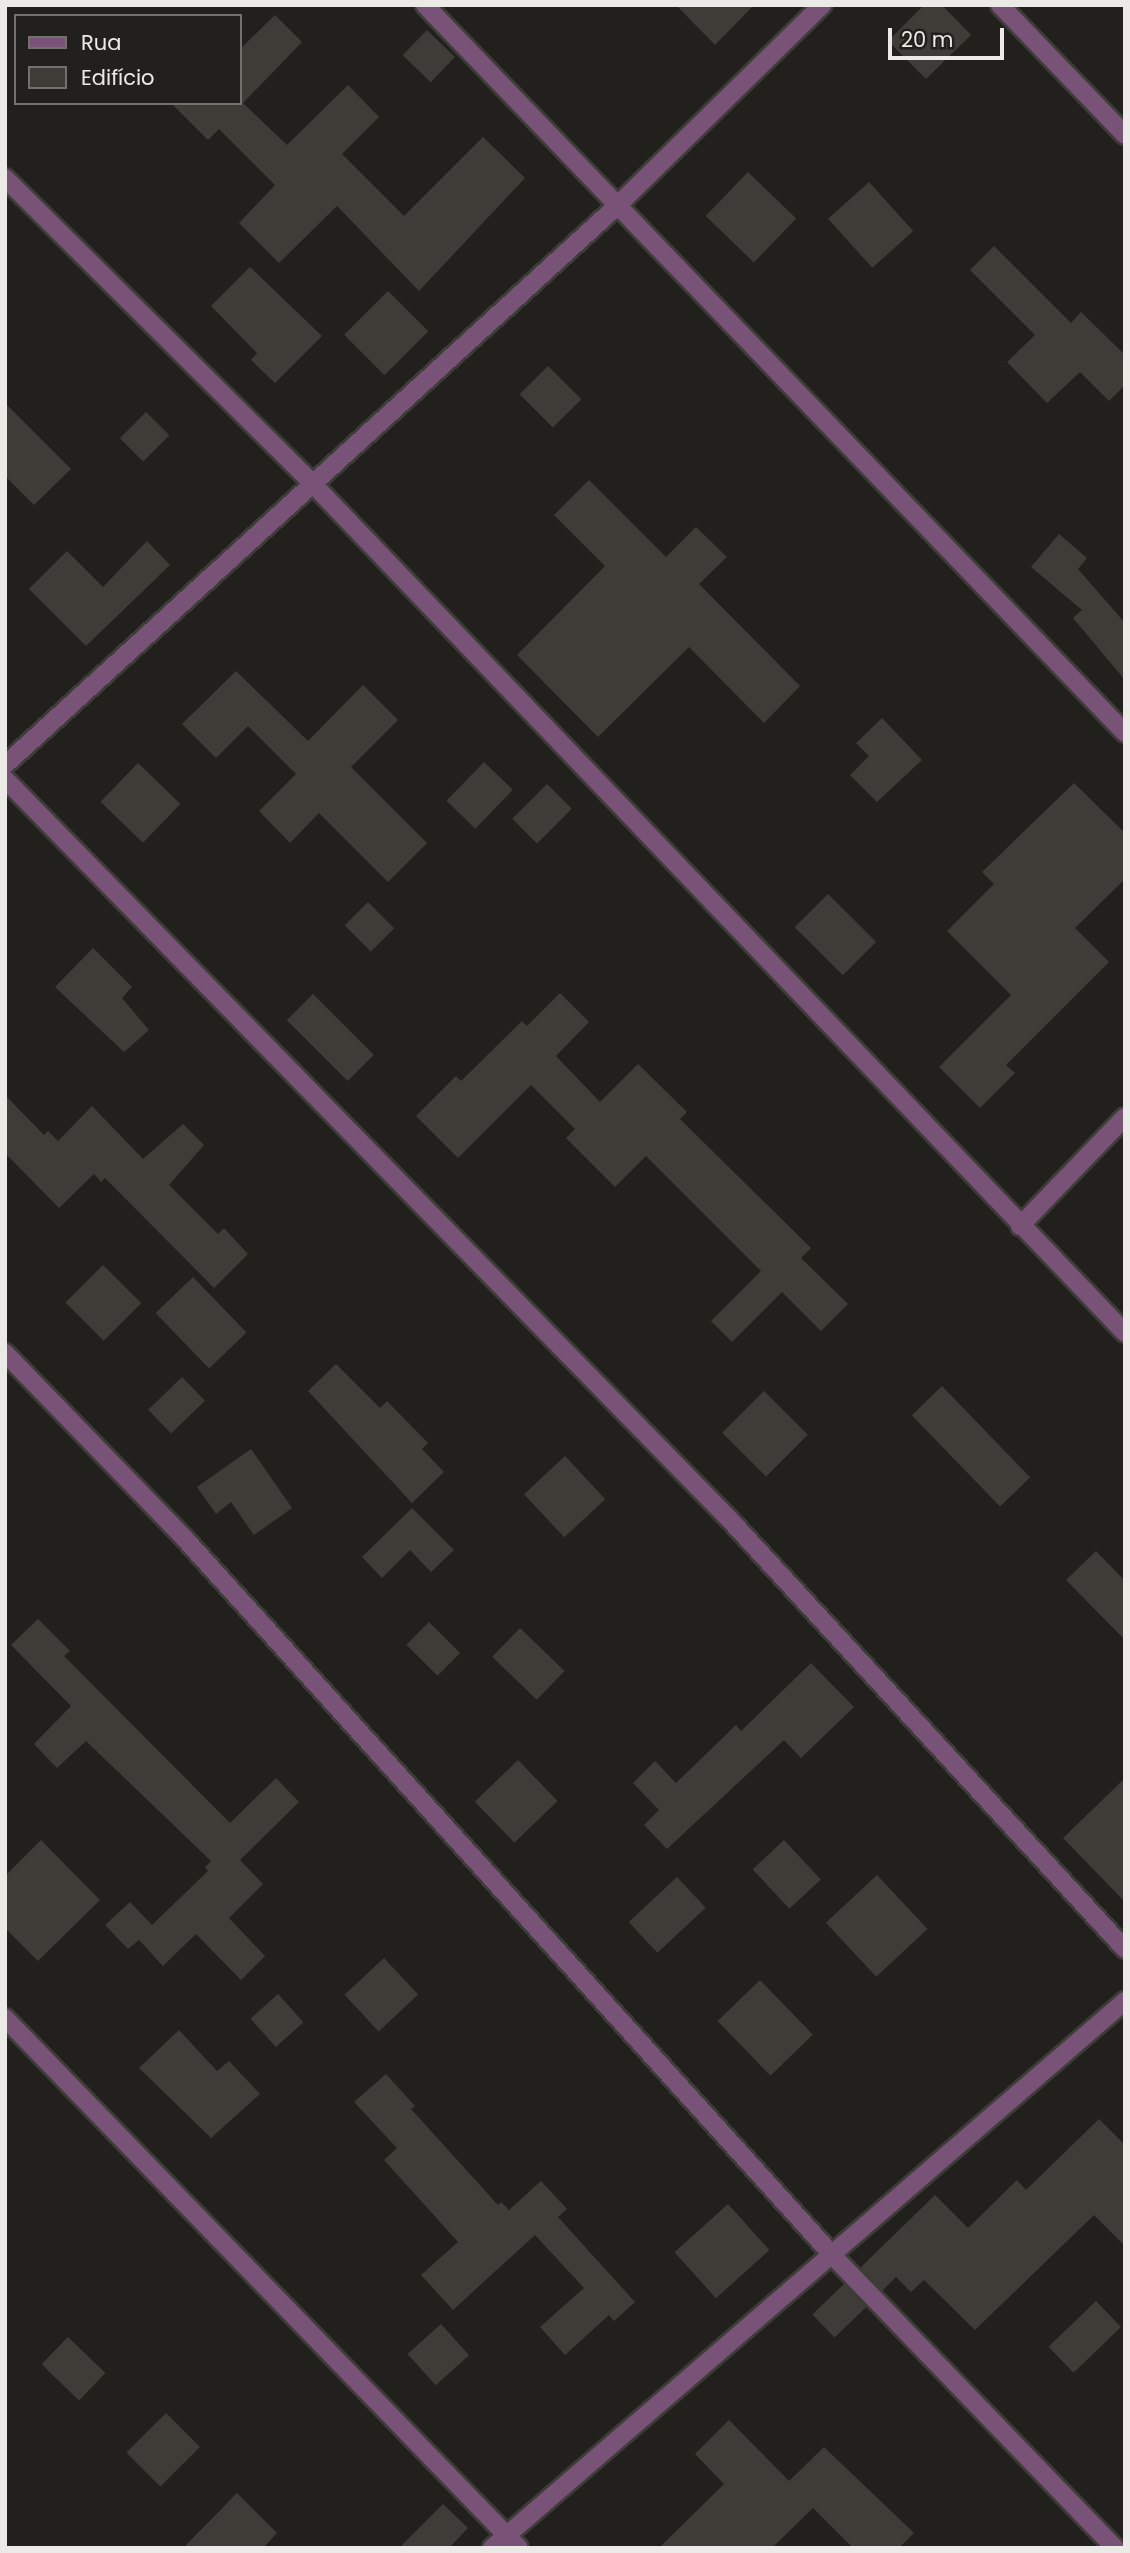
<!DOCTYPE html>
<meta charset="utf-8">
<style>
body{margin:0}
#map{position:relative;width:1130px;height:2553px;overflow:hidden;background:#22201c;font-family:Poppins,sans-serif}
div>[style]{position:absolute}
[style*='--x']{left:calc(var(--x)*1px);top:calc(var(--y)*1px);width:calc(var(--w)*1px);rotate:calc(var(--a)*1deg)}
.building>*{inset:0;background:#3d3c37;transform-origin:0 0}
.roads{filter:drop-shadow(2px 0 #3e3c38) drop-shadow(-2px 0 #3e3c38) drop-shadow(0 2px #3e3c38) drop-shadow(0 -2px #3e3c38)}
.minor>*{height:18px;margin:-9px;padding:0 9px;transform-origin:9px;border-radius:9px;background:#785277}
span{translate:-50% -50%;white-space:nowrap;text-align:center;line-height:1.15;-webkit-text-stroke:5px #22201c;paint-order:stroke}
.frame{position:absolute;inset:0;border:7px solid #ebeae7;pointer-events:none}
.legend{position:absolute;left:14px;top:14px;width:228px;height:91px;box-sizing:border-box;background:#22201c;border:2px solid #72716d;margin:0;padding:9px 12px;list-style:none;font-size:21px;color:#ebeae7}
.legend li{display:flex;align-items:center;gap:14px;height:35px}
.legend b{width:35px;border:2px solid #72716d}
.scale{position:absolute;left:888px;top:28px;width:116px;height:32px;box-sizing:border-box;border:4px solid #ebeae7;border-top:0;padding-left:9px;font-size:21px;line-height:24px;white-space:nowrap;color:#ebeae7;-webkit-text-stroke:5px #22201c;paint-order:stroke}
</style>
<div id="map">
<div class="building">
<div style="clip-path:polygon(676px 5px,754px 5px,715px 45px)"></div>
<div style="clip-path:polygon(924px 5px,942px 5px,971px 35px,926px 79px,888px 41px)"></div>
<div style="clip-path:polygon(275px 15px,302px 42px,243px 103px,287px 145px,348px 85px,379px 117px,342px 154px,404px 216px,483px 137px,525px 178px,419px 291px,337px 206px,279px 263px,239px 223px,275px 185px,219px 129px,208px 140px,171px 103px,240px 103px,240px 49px)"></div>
<div style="left:427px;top:30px;width:39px;height:35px;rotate:44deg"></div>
<div style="left:748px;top:172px;width:67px;height:61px;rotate:44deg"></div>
<div style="left:869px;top:182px;width:66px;height:55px;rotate:48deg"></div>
<div style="clip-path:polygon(994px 246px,1071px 323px,1081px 312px,1125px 355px,1125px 385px,1109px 401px,1080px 372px,1047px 403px,1007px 362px,1035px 335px,970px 270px)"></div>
<div style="clip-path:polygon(250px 267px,322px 336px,275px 383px,251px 360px,257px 353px,211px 306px)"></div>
<div style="left:388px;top:291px;width:57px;height:62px;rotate:45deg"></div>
<div style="left:548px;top:366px;width:47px;height:40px;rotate:45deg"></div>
<div style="clip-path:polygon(5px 403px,71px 469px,34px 505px,5px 476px)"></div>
<div style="left:146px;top:412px;width:33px;height:37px;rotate:45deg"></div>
<div style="clip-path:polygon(589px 480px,666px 557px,696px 527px,727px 557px,699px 584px,800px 686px,764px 723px,689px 647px,598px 737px,517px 655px,605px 566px,554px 515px)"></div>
<div style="clip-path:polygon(1059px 534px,1087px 558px,1078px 569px,1125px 623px,1125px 680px,1073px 618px,1082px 610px,1031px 567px)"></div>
<div style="clip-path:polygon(147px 541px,170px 565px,86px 646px,29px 589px,67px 551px,103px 587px)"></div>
<div style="clip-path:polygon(236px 671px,308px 741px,363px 685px,398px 720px,351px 767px,427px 843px,388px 882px,319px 813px,290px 843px,259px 811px,296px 774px,248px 726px,216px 758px,182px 724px)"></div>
<div style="clip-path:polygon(882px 718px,922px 760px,877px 802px,850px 775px,869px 756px,856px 743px)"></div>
<div style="left:484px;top:762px;width:40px;height:54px;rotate:44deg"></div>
<div style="left:138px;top:763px;width:59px;height:54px;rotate:44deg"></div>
<div style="clip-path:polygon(1074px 783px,1125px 833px,1125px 879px,1075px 928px,1109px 962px,1006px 1065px,1015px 1073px,980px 1108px,939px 1067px,1011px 995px,947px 931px,994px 884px,982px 872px)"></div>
<div style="left:547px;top:784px;width:35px;height:49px;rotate:45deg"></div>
<div style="left:828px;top:894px;width:68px;height:47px;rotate:45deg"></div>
<div style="left:368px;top:902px;width:37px;height:33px;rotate:45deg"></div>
<div style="clip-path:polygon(93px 948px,132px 987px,122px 998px,149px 1030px,124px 1052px,55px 987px)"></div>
<div style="clip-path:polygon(560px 993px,589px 1022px,556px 1056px,600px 1102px,638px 1064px,687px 1112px,680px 1119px,811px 1248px,801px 1258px,848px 1304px,821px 1331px,782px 1292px,732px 1342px,711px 1321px,761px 1271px,646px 1156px,615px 1187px,566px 1138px,575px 1129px,531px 1085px,458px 1158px,416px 1116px,456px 1076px,461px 1081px,522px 1021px,527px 1026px)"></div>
<div style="left:313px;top:994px;width:86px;height:37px;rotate:45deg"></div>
<div style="clip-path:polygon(5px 1095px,44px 1135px,48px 1131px,58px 1141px,92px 1106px,143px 1159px,183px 1124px,204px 1145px,169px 1185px,218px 1234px,224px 1228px,248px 1254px,214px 1288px,105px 1178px,101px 1182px,94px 1174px,59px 1208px,5px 1153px)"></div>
<div style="left:103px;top:1265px;width:54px;height:53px;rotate:45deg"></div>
<div style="left:193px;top:1277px;width:77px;height:52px;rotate:46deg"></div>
<div style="clip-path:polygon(336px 1364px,380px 1408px,387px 1401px,428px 1443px,422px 1449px,444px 1472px,412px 1503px,308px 1391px)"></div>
<div style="left:182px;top:1377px;width:33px;height:47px;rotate:46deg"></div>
<div style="left:942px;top:1386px;width:127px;height:42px;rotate:46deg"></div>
<div style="left:764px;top:1391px;width:62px;height:59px;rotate:45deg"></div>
<div style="clip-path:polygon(251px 1449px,292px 1508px,254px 1535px,231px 1502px,216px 1514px,197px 1487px)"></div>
<div style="left:565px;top:1456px;width:59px;height:56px;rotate:47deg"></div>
<div style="clip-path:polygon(412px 1508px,454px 1550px,431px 1572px,410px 1550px,382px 1578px,362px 1557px)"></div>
<div style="clip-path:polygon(1096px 1551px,1125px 1581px,1125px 1640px,1066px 1580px)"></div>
<div style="clip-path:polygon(38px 1619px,70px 1651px,64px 1656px,230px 1823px,276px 1778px,299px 1802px,240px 1860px,263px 1884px,229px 1918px,265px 1956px,241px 1980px,196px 1934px,163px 1966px,139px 1940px,128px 1949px,105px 1925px,130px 1902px,152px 1925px,208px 1871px,205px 1867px,211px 1861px,86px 1741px,57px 1768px,34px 1744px,71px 1706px,11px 1645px)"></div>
<div style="left:429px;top:1622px;width:44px;height:32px;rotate:45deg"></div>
<div style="left:520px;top:1628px;width:62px;height:40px;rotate:44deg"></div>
<div style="clip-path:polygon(811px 1663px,854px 1707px,801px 1758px,784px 1740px,667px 1849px,644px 1825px,659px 1810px,633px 1783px,655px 1761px,676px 1783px,736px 1725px,741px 1731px)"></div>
<div style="left:518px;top:1760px;width:57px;height:60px;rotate:46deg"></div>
<div style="clip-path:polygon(1125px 1778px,1125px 1902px,1063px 1838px)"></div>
<div style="clip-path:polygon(41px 1840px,100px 1900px,38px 1961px,5px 1928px,5px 1876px)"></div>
<div style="left:784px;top:1840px;width:54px;height:43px;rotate:47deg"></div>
<div style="left:877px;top:1875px;width:74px;height:70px;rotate:47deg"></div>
<div style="left:677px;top:1877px;width:42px;height:66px;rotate:47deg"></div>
<div style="left:384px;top:1958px;width:50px;height:54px;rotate:47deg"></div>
<div style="left:760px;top:1980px;width:76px;height:59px;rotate:46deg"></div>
<div style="left:278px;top:1994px;width:38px;height:37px;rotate:48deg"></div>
<div style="clip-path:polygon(179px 2030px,217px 2071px,229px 2061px,260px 2094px,211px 2138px,139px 2068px)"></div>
<div style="clip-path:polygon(386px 2074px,415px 2106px,411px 2109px,498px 2205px,501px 2202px,509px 2210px,541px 2181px,567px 2209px,558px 2217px,635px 2302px,614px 2321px,609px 2315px,565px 2355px,540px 2327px,584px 2288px,535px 2235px,453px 2310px,421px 2275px,458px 2242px,384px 2160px,397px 2148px,354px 2102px)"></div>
<div style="clip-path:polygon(1099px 2119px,1125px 2145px,1125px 2246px,1094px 2215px,975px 2330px,924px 2280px,911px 2292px,896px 2277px,882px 2291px,860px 2268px,935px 2195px,968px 2228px,1017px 2180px,1026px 2190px)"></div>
<div style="left:728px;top:2204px;width:62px;height:72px;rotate:48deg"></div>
<div style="left:844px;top:2284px;width:32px;height:44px;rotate:46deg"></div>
<div style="left:1096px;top:2301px;width:36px;height:66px;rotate:46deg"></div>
<div style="left:441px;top:2324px;width:42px;height:45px;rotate:48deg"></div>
<div style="left:68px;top:2337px;width:52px;height:38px;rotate:44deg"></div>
<div style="left:166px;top:2413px;width:48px;height:56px;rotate:45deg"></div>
<div style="clip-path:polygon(729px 2420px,789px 2481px,824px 2447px,914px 2533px,899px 2548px,853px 2548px,813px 2508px,772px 2548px,659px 2548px,724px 2484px,695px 2454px)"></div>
<div style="clip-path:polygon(237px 2493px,277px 2533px,263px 2548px,183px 2548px)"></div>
<div style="clip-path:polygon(443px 2504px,468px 2528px,449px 2548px,399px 2548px)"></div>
</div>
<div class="roads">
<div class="minor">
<div style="--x:425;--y:5;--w:1010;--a:46.12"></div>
<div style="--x:1000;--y:5;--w:180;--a:46.1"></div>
<div style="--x:5;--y:178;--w:433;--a:44.8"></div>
<div style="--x:312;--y:483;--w:1176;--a:46.27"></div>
<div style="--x:5;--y:765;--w:830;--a:-42.41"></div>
<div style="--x:618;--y:205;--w:286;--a:-44.4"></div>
<div style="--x:5;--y:779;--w:1038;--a:45.62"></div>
<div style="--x:731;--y:1521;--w:582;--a:47.37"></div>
<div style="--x:1020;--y:1226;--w:151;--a:-46.1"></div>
<div style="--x:5;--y:1353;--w:260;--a:45.9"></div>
<div style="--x:186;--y:1540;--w:966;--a:47.89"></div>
<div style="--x:834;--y:2257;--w:405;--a:46"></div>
<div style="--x:5;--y:2018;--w:738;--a:45.88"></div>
<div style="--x:492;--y:2548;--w:837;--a:-40.83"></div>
</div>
</div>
<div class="frame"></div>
<ul class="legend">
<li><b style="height:9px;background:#785277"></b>Rua</li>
<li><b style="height:19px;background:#3d3c37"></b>Edifício</li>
</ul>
<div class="scale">20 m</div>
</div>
